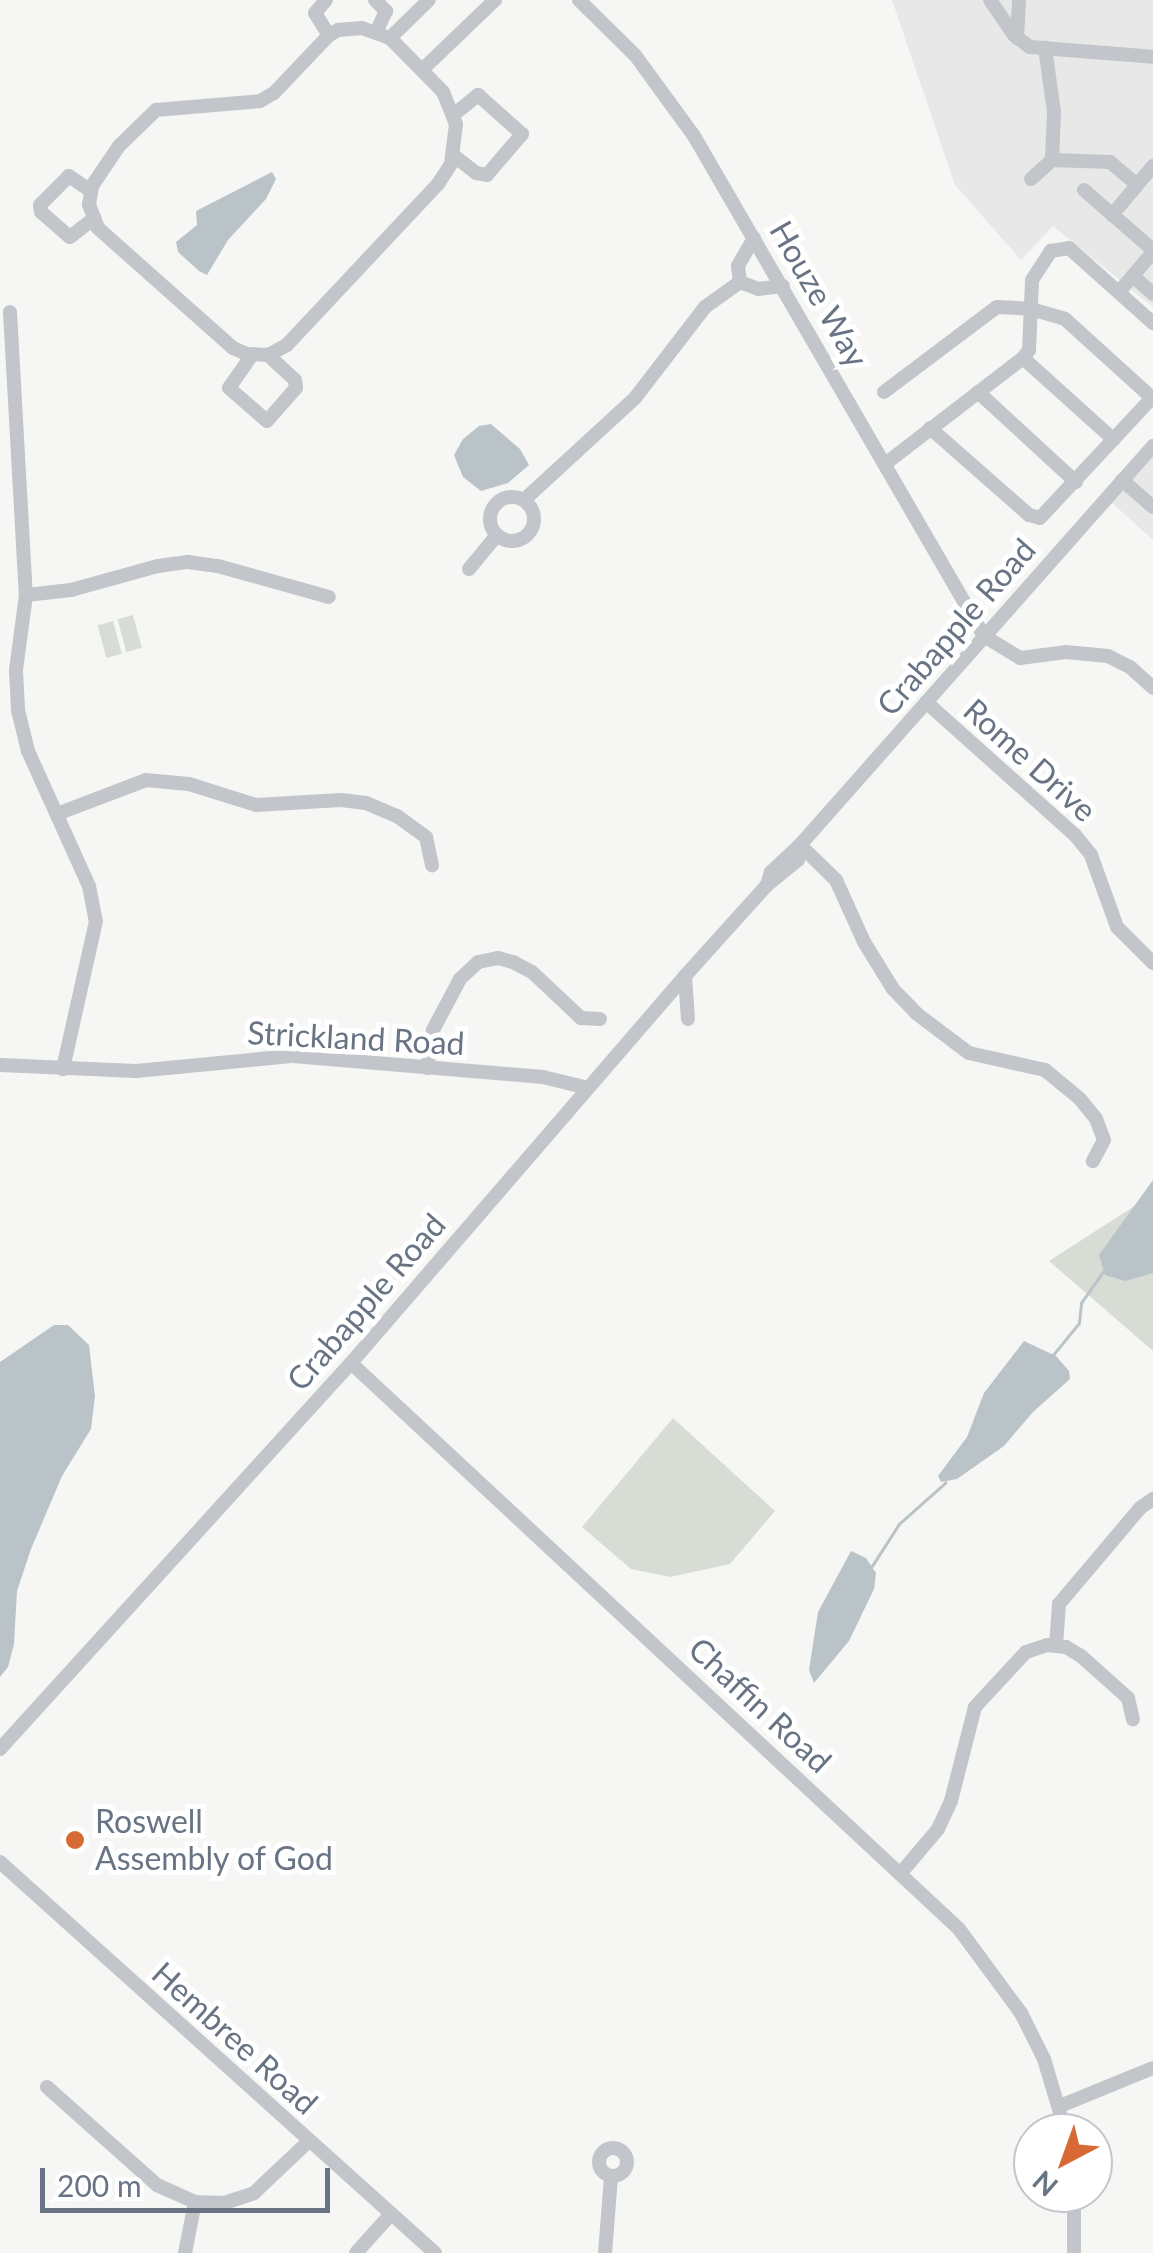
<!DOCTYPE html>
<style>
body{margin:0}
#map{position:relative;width:1153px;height:2253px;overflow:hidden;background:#f6f7f4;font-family:Lato,sans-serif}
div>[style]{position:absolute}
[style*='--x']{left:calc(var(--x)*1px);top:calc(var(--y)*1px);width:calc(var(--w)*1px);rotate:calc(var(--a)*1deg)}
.built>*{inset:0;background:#e7e8e7}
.green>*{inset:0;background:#d7ddd5;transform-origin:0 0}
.water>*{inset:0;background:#bac4c8}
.stream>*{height:2.5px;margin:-1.25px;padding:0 1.25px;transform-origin:1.25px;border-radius:1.25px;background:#bac4c8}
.minor>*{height:14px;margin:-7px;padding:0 7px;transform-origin:7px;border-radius:7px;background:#c2c5c9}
.minor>.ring{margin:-7px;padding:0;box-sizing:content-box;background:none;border:14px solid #c2c5c9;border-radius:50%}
.dots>*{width:28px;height:28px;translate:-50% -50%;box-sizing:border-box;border:5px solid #fff;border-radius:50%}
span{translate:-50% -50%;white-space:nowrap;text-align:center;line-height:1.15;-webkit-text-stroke:10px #fff;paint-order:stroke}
.street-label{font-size:32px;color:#687483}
.poi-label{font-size:32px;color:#687483}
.left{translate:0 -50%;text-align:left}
.north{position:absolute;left:1013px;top:2113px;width:100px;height:100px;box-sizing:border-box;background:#fff;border:2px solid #c3c7cd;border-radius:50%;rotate:221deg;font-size:28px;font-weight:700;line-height:40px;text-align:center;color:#687483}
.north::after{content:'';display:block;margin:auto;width:35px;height:45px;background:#d76a34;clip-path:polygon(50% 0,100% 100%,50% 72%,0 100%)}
.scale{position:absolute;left:40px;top:2168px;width:290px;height:45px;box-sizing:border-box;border:5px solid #687483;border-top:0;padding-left:12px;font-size:30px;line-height:35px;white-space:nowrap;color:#687483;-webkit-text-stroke:8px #fff;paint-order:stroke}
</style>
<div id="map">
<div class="built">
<div style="clip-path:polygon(892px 0,1153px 0,1153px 307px,1053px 226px,1021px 260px,955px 185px)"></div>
<div style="clip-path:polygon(1153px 453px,1153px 540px,1110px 501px)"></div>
</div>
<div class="green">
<div style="left:133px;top:615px;width:34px;height:16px;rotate:75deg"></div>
<div style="left:113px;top:621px;width:34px;height:16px;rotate:75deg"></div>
<div style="clip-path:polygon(1153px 1194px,1153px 1351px,1049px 1261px)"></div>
<div style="clip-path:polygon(673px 1418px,775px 1511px,730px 1564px,670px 1577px,631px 1569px,582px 1527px)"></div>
</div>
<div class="water">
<div style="clip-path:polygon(272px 172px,276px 179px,266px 199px,228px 240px,207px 275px,199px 271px,178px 252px,176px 242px,197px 225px,196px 211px)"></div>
<div style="clip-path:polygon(491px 424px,520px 449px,529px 465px,508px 483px,481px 491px,463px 477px,454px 455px,463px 439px,479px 426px)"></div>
<div style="clip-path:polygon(1153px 1180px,1153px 1273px,1125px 1281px,1105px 1275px,1099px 1255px)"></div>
<div style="clip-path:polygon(54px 1325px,68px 1325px,89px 1345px,95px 1396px,91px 1429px,62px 1476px,31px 1549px,17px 1591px,14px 1644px,8px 1667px,0 1677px,0 1362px)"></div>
<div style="clip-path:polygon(1024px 1341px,1056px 1356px,1069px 1371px,1070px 1379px,1033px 1412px,1004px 1446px,957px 1479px,941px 1482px,938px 1476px,967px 1437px,984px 1393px)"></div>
<div style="clip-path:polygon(851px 1551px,866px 1558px,876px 1573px,874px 1589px,849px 1641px,814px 1683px,809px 1670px,818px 1612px)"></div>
</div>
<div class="stream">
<div style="--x:1053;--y:1355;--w:41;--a:-50.9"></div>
<div style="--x:1079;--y:1323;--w:20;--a:-84"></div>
<div style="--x:1081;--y:1303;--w:38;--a:-55"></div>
<div style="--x:872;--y:1566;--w:50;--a:-57.3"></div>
<div style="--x:899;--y:1524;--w:62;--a:-41.7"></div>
</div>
<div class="minor">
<div style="--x:326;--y:0;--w:17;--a:130"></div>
<div style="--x:315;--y:13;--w:26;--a:58"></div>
<div style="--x:375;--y:0;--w:16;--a:45"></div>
<div style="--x:386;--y:11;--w:23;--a:115"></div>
<div style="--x:579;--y:0;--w:78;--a:44.5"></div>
<div style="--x:635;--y:55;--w:100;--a:53.9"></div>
<div style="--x:694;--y:136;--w:578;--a:59.89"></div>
<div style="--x:984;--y:636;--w:42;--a:31.4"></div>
<div style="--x:1020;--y:658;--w:46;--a:-7.4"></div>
<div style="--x:1066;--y:652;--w:42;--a:5.4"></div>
<div style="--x:1108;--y:656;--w:25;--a:27"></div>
<div style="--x:1130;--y:667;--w:31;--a:42"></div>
<div style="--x:990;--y:0;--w:42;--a:55.6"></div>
<div style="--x:1014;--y:35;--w:20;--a:37"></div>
<div style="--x:1030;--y:47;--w:123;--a:4.6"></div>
<div style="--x:362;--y:28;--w:30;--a:20"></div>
<div style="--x:390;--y:38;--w:76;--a:45.5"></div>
<div style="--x:443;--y:92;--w:35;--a:68"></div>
<div style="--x:456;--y:124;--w:40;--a:97.1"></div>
<div style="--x:451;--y:164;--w:24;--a:123"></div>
<div style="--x:438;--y:184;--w:221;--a:133.2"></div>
<div style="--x:287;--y:345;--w:21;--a:152"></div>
<div style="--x:268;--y:355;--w:21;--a:-177"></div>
<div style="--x:247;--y:354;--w:15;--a:-157"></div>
<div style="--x:233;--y:348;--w:181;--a:-138.4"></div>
<div style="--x:98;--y:228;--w:25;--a:-111"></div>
<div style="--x:89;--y:205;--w:19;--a:-81"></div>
<div style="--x:92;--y:186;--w:48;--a:-56"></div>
<div style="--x:119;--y:146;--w:52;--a:-44.2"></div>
<div style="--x:156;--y:110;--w:104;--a:-4.9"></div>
<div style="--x:260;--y:101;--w:16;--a:-30"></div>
<div style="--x:274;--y:93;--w:79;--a:-46.5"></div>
<div style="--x:328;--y:36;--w:12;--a:-31"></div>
<div style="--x:338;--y:30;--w:24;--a:-5"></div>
<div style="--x:390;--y:38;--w:54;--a:-44.3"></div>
<div style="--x:1017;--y:38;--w:38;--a:-87"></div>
<div style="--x:423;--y:69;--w:100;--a:-43.8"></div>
<div style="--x:453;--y:155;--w:29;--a:38"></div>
<div style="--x:476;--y:173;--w:11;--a:10"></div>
<div style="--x:487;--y:175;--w:54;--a:-49.5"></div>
<div style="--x:522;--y:134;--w:59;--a:-138.4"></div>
<div style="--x:478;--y:95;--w:32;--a:141"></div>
<div style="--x:1052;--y:160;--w:58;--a:2"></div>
<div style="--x:1110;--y:162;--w:35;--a:40"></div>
<div style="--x:1031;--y:179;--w:28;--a:-42"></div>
<div style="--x:1052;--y:160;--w:48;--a:-87.6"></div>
<div style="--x:1054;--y:112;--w:65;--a:-98"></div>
<div style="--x:1084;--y:190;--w:91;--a:41"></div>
<div style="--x:91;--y:191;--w:27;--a:-146"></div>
<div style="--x:69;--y:176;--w:41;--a:135"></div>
<div style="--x:40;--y:205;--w:7;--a:82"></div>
<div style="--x:41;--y:212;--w:38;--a:41"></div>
<div style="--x:70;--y:237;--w:31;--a:-38"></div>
<div style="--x:1112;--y:215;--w:64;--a:-50.1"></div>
<div style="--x:754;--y:238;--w:32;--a:120"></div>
<div style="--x:738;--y:266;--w:16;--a:83"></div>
<div style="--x:740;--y:282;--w:19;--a:21"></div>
<div style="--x:758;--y:289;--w:25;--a:-7"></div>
<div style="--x:1133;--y:276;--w:27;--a:42"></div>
<div style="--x:1119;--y:292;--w:52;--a:-49.6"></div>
<div style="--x:10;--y:312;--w:283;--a:86.8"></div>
<div style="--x:26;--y:595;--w:76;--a:97.6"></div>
<div style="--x:16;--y:670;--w:40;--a:87.1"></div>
<div style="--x:18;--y:710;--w:42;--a:76.3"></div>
<div style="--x:28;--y:751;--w:148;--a:65.7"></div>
<div style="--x:89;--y:886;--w:36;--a:79"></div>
<div style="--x:96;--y:921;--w:152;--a:102.6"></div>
<div style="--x:252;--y:355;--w:40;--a:124.9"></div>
<div style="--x:229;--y:388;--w:50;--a:41"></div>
<div style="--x:267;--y:421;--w:44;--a:-48.7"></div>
<div style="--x:296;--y:388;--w:8;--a:-97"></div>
<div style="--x:295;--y:380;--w:37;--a:-137"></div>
<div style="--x:1023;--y:358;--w:122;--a:42"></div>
<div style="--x:884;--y:392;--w:141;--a:-37"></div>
<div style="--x:997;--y:307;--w:34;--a:3"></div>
<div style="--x:1031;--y:309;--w:35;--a:16"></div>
<div style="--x:1065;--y:319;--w:118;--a:42.2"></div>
<div style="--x:978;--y:392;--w:133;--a:42.6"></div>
<div style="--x:930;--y:428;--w:132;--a:41.3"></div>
<div style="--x:1029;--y:515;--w:11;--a:15"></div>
<div style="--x:1040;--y:518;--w:166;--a:-47"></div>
<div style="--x:885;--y:464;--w:174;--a:-37.5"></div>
<div style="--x:1023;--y:358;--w:10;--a:-53"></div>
<div style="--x:1029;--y:350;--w:70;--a:-87.5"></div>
<div style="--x:1032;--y:280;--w:35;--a:-57"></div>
<div style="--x:1051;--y:251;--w:18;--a:-9"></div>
<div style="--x:1069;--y:248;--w:113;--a:41.8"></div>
<div style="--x:1122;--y:480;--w:41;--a:41.1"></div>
<div class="ring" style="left:490px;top:497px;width:30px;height:30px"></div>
<div style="--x:524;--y:500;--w:151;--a:-42.6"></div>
<div style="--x:635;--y:398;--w:115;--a:-52.4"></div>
<div style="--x:705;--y:307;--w:43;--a:-35.5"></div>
<div style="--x:469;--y:569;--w:44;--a:-50.5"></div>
<div style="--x:26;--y:595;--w:45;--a:-6.3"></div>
<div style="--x:71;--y:590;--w:90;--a:-15.4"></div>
<div style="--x:158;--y:566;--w:30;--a:-8"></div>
<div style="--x:188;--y:562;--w:30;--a:8"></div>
<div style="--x:218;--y:566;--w:115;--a:15.6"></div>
<div style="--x:926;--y:702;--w:200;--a:41.8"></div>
<div style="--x:1075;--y:835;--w:26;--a:51"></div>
<div style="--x:1091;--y:855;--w:77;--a:70.1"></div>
<div style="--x:1117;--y:927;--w:51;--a:45"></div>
<div style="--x:57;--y:814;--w:95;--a:-20.9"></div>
<div style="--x:146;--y:780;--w:43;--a:5.3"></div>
<div style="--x:189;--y:784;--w:70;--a:17.4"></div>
<div style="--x:256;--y:805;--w:85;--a:-3.4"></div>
<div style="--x:341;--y:800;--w:25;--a:7"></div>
<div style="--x:366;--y:803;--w:34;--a:23"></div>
<div style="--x:397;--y:816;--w:36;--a:36"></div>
<div style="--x:426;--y:837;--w:29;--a:78"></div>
<div style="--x:800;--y:845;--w:50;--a:44.2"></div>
<div style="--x:836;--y:880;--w:68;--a:65.7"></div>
<div style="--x:864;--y:942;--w:55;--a:58.3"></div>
<div style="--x:893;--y:989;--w:35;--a:46"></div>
<div style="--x:917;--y:1014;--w:65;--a:36.9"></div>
<div style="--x:969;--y:1053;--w:78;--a:12.6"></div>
<div style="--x:1045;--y:1070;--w:45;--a:39.6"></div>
<div style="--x:1080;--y:1099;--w:26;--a:51"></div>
<div style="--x:1096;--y:1119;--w:22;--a:69"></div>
<div style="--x:1104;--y:1140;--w:24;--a:118"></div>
<div style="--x:767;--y:885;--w:14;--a:-73"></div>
<div style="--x:771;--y:872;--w:40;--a:-43"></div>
<div style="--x:800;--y:845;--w:533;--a:-48.5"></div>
<div style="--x:685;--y:976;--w:43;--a:86"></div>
<div style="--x:0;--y:1065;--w:136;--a:2.5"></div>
<div style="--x:136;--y:1071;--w:158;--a:-5.5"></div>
<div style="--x:293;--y:1056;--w:251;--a:4.8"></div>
<div style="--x:543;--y:1077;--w:46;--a:13.7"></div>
<div style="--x:427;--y:1068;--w:38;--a:-81"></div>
<div style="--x:433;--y:1030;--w:58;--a:-62.1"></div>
<div style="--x:460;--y:979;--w:25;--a:-43"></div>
<div style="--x:478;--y:962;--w:20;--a:-11"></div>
<div style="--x:498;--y:958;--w:16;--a:15"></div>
<div style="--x:513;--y:962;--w:21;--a:28"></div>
<div style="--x:532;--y:972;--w:67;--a:43.2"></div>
<div style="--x:581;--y:1018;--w:19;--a:3"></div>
<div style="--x:351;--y:1363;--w:831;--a:42.95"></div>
<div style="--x:959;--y:1929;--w:104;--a:53.6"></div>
<div style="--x:1021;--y:2013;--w:51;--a:63.4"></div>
<div style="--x:1044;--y:2059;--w:77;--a:73.4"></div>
<div style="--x:1056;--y:1646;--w:42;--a:-85.9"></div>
<div style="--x:1059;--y:1604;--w:126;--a:-49.8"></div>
<div style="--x:1140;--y:1508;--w:16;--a:-35"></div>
<div style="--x:0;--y:1749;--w:522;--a:-47.72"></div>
<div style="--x:351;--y:1363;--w:511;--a:-49.2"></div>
<div style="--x:685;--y:976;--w:122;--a:-48"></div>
<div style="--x:767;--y:885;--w:40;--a:-39"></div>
<div style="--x:798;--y:860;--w:15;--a:-82"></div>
<div style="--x:0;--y:1862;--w:585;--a:41.95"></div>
<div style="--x:900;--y:1874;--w:59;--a:-49.8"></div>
<div style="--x:938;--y:1829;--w:31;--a:-65"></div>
<div style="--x:951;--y:1801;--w:97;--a:-75.7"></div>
<div style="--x:975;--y:1707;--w:75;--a:-47.2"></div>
<div style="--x:1026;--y:1652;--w:22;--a:-18"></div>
<div style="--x:1047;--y:1645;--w:19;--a:6"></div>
<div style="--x:1066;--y:1647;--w:17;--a:31"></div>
<div style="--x:1081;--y:1656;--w:63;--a:41.8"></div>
<div style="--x:1128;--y:1698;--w:22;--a:77"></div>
<div style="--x:47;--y:2087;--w:147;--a:41.7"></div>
<div style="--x:157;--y:2185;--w:42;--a:24.1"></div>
<div style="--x:195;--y:2202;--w:29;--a:2"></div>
<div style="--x:224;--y:2203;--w:32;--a:-18"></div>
<div style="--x:254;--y:2193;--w:76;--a:-43.4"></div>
<div style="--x:1060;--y:2106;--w:100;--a:-22.2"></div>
<div class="ring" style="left:599px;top:2148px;width:14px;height:14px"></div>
<div style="--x:185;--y:2253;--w:52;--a:-78.9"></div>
<div style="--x:356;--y:2253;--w:52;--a:-48.1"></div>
<div style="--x:605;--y:2253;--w:77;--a:-85.5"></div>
<div style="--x:1074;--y:2253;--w:60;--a:-90"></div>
</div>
<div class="dots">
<div style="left:75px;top:1840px;background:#d76a34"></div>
</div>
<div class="street-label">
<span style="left:819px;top:294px;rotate:60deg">Houze Way</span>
<span style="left:956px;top:627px;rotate:-49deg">Crabapple Road</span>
<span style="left:1030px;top:760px;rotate:42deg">Rome Drive</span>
<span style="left:356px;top:1038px;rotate:3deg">Strickland Road</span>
<span style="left:366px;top:1302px;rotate:-49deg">Crabapple Road</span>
<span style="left:760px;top:1705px;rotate:43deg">Chaffin Road</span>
<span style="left:235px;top:2038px;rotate:42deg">Hembree Road</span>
</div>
<div class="poi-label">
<span class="left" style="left:95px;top:1840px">Roswell<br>Assembly of God</span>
</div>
<div class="north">N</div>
<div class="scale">200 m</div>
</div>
